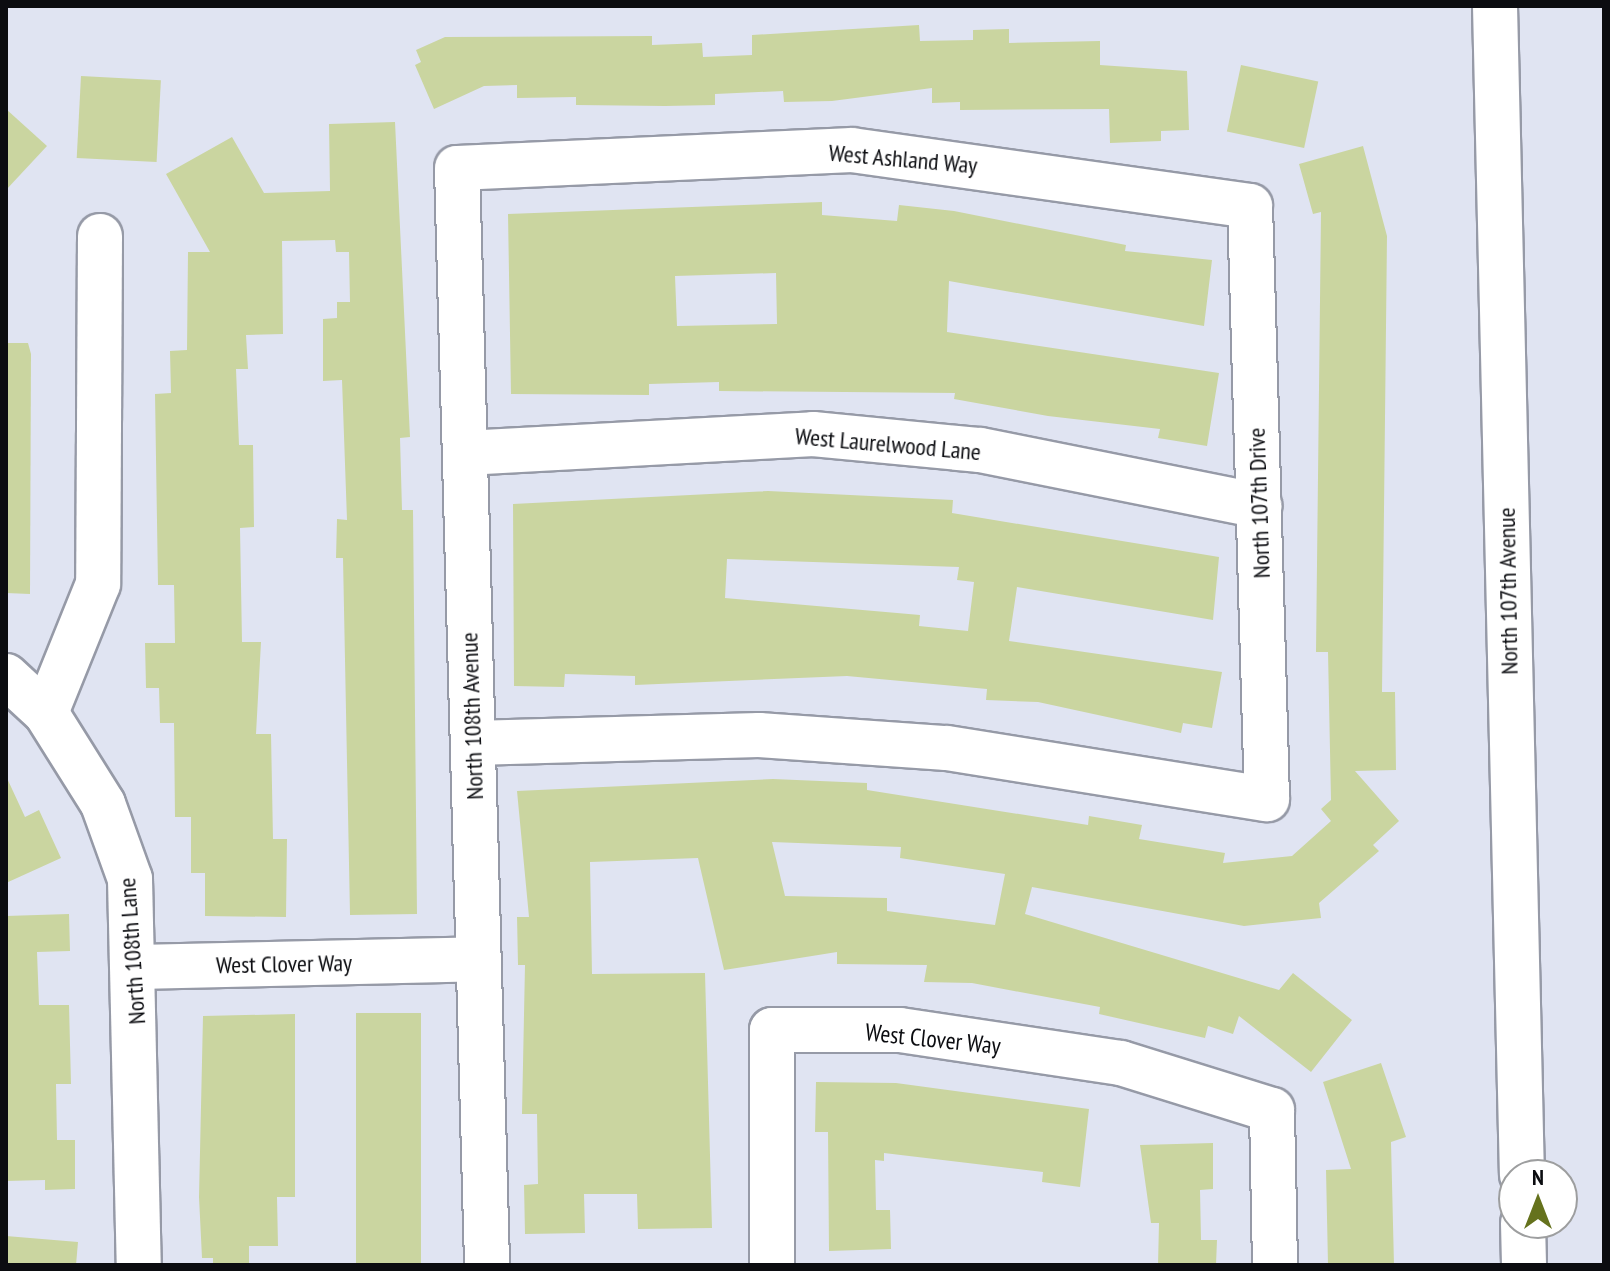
<!DOCTYPE html>
<style>
body{margin:0}
#map{position:relative;width:1610px;height:1271px;overflow:hidden;background:#e0e4f2;font-family:"PT Sans Narrow",sans-serif}
div>[style]{position:absolute}
[style*='--x']{left:calc(var(--x)*1px);top:calc(var(--y)*1px);width:calc(var(--w)*1px);rotate:calc(var(--a)*1deg)}
.building>*{inset:0;background:#cad5a0;transform-origin:0 0}
.roads{filter:drop-shadow(2px 0 #969aa7) drop-shadow(-2px 0 #969aa7) drop-shadow(0 2px #969aa7) drop-shadow(0 -2px #969aa7)}
.minor>*{height:44px;margin:-22px;padding:0 22px;transform-origin:22px;border-radius:22px;background:#fff}
.major>*{height:44px;margin:-22px;padding:0 22px;transform-origin:22px;border-radius:22px;background:#fff}
span{translate:-50% -50%;white-space:nowrap;text-align:center;line-height:1.15;-webkit-text-stroke:6px #fff;paint-order:stroke}
.street-label{font-size:24px;color:#0b0c10}
.frame{position:absolute;inset:0;border:8px solid #0b0c10;pointer-events:none}
.north{position:absolute;left:1498px;top:1159px;width:80px;height:80px;box-sizing:border-box;background:#fff;border:2px solid #9d9e9f;border-radius:50%;rotate:0deg;font-size:22px;font-weight:700;line-height:32px;text-align:center;color:#0b0c10}
.north::after{content:'';display:block;margin:auto;width:28px;height:36px;background:#65721d;clip-path:polygon(50% 0,100% 100%,50% 72%,0 100%)}
</style>
<div id="map">
<div class="building">
<div style="clip-path:polygon(919px 25px,920px 41px,973px 40px,973px 30px,1009px 29px,1009px 43px,1100px 41px,1100px 65px,1187px 71px,1189px 130px,1161px 131px,1161px 141px,1110px 143px,1109px 109px,960px 110px,960px 102px,932px 103px,932px 88px,832px 101px,784px 102px,783px 91px,715px 94px,715px 105px,665px 106px,576px 105px,576px 97px,517px 98px,517px 85px,484px 86px,434px 109px,415px 65px,421px 62px,416px 50px,445px 37px,652px 36px,652px 45px,702px 43px,703px 57px,752px 55px,752px 35px)"></div>
<div style="left:1241px;top:65px;width:79px;height:68px;rotate:12deg"></div>
<div style="left:81px;top:76px;width:80px;height:82px;rotate:3deg"></div>
<div style="clip-path:polygon(6px 109px,47px 146px,6px 190px)"></div>
<div style="clip-path:polygon(395px 122px,410px 437px,400px 438px,402px 510px,413px 510px,417px 914px,350px 915px,343px 558px,336px 558px,337px 519px,347px 520px,342px 380px,323px 381px,323px 319px,337px 318px,337px 302px,350px 302px,349px 252px,336px 252px,335px 240px,282px 241px,283px 334px,246px 335px,248px 369px,236px 369px,239px 445px,253px 445px,254px 527px,240px 528px,242px 642px,261px 642px,256px 734px,271px 734px,273px 839px,287px 839px,286px 917px,205px 916px,205px 873px,191px 873px,191px 817px,175px 817px,174px 723px,160px 723px,159px 688px,146px 688px,145px 643px,175px 643px,174px 585px,158px 585px,155px 394px,171px 393px,170px 351px,187px 350px,188px 252px,210px 252px,166px 174px,232px 137px,264px 193px,330px 191px,329px 124px)"></div>
<div style="clip-path:polygon(evenodd,1363px 146px,1387px 236px,1382px 692px,1395px 692px,1396px 770px,1355px 771px,1399px 821px,1373px 845px,1379px 851px,1319px 903px,1321px 918px,1244px 926px,1032px 887px,1025px 914px,1279px 990px,1293px 973px,1352px 1020px,1311px 1072px,1239px 1016px,1233px 1034px,1208px 1026px,1205px 1038px,1099px 1014px,1100px 1007px,972px 983px,924px 982px,927px 965px,837px 964px,837px 952px,724px 970px,698px 858px,590px 862px,592px 974px,705px 973px,712px 1228px,638px 1229px,637px 1194px,584px 1194px,585px 1233px,525px 1234px,524px 1185px,538px 1184px,537px 1114px,522px 1114px,525px 965px,518px 965px,517px 917px,529px 917px,517px 791px,773px 779px,867px 783px,867px 790px,1088px 825px,1089px 816px,1142px 825px,1139px 839px,1225px 853px,1223px 863px,1292px 856px,1331px 821px,1321px 809px,1331px 800px,1328px 652px,1316px 652px,1321px 212px,1313px 214px,1299px 164px,1363px 146px,772px 842px,901px 847px,900px 858px,1005px 874px,995px 925px,887px 911px,887px 898px,785px 896px,772px 842px)"></div>
<div style="clip-path:polygon(evenodd,822px 202px,822px 215px,897px 221px,899px 205px,954px 211px,1126px 245px,1125px 251px,1212px 260px,1204px 326px,949px 281px,947px 332px,1219px 373px,1207px 446px,1158px 438px,1160px 429px,1048px 416px,954px 399px,955px 393px,719px 391px,719px 382px,649px 384px,649px 395px,511px 394px,508px 214px,822px 202px,776px 273px,777px 324px,677px 326px,675px 276px,776px 273px)"></div>
<div style="clip-path:polygon(6px 343px,28px 343px,31px 354px,30px 594px,6px 593px)"></div>
<div style="clip-path:polygon(evenodd,768px 491px,953px 500px,952px 513px,1219px 557px,1213px 620px,1017px 587px,1009px 641px,1222px 672px,1212px 728px,1183px 723px,1181px 733px,1038px 702px,986px 700px,987px 689px,847px 676px,635px 685px,635px 676px,565px 674px,564px 687px,514px 686px,513px 504px,768px 491px,727px 559px,959px 567px,957px 580px,974px 582px,968px 631px,919px 626px,920px 615px,725px 598px,727px 559px)"></div>
<div style="clip-path:polygon(6px 776px,25px 817px,39px 810px,61px 858px,6px 883px)"></div>
<div style="clip-path:polygon(69px 914px,70px 951px,37px 952px,39px 1005px,69px 1005px,71px 1084px,56px 1084px,57px 1140px,75px 1140px,75px 1189px,45px 1190px,45px 1180px,6px 1181px,6px 916px)"></div>
<div style="left:421px;top:1013px;width:252px;height:65px;rotate:90deg"></div>
<div style="clip-path:polygon(295px 1014px,295px 1197px,277px 1197px,278px 1246px,249px 1246px,249px 1265px,213px 1265px,213px 1258px,202px 1258px,199px 1197px,203px 1016px)"></div>
<div style="clip-path:polygon(1381px 1063px,1406px 1137px,1391px 1142px,1394px 1265px,1328px 1265px,1326px 1170px,1351px 1169px,1323px 1082px)"></div>
<div style="clip-path:polygon(816px 1082px,896px 1083px,1089px 1109px,1080px 1187px,1042px 1182px,1043px 1172px,884px 1153px,884px 1161px,875px 1160px,876px 1210px,890px 1210px,891px 1249px,829px 1251px,828px 1132px,815px 1132px)"></div>
<div style="clip-path:polygon(1213px 1143px,1213px 1189px,1200px 1190px,1201px 1240px,1217px 1240px,1216px 1265px,1158px 1265px,1159px 1223px,1151px 1223px,1140px 1145px)"></div>
<div style="clip-path:polygon(6px 1236px,78px 1242px,76px 1265px,6px 1265px)"></div>
</div>
<div class="roads">
<div class="minor">
<div style="--x:100;--y:236;--w:348;--a:90.3"></div>
<div style="--x:98;--y:584;--w:139;--a:112"></div>
<div style="--x:46;--y:713;--w:107;--a:57.9"></div>
<div style="--x:103;--y:804;--w:80;--a:70.2"></div>
<div style="--x:130;--y:879;--w:386;--a:88.7"></div>
<div style="--x:465;--y:453;--w:349;--a:-3.1"></div>
<div style="--x:813;--y:434;--w:168;--a:5.5"></div>
<div style="--x:980;--y:450;--w:285;--a:11.3"></div>
<div style="--x:6;--y:676;--w:54;--a:42.8"></div>
<div style="--x:473;--y:743;--w:286;--a:-1.6"></div>
<div style="--x:759;--y:735;--w:188;--a:4"></div>
<div style="--x:947;--y:748;--w:324;--a:9.1"></div>
<div style="--x:1267;--y:799;--w:593;--a:-91.64"></div>
<div style="--x:1250;--y:206;--w:402;--a:-172"></div>
<div style="--x:852;--y:150;--w:395;--a:177.4"></div>
<div style="--x:457;--y:168;--w:1097;--a:88.43"></div>
<div style="--x:137;--y:967;--w:342;--a:-1.3"></div>
<div style="--x:772;--y:1265;--w:235;--a:-90"></div>
<div style="--x:772;--y:1030;--w:128;--a:0"></div>
<div style="--x:900;--y:1030;--w:223;--a:8.5"></div>
<div style="--x:1121;--y:1063;--w:158;--a:17.3"></div>
<div style="--x:1272;--y:1110;--w:155;--a:88.9"></div>
</div>
<div class="major">
<div style="--x:1495;--y:6;--w:1169;--a:88.68"></div>
<div style="--x:1523;--y:1223;--w:42;--a:88.6"></div>
</div>
</div>
<div class="street-label">
<span style="left:903px;top:159px;rotate:5deg">West Ashland Way</span>
<span style="left:888px;top:444px;rotate:5deg">West Laurelwood Lane</span>
<span style="left:1259px;top:503px;rotate:-92deg">North 107th Drive</span>
<span style="left:1508px;top:591px;rotate:-91deg">North 107th Avenue</span>
<span style="left:472px;top:716px;rotate:-92deg">North 108th Avenue</span>
<span style="left:132px;top:951px;rotate:-94deg">North 108th Lane</span>
<span style="left:284px;top:964px;rotate:-1deg">West Clover Way</span>
<span style="left:933px;top:1039px;rotate:6deg">West Clover Way</span>
</div>
<div class="frame"></div>
<div class="north">N</div>
</div>
